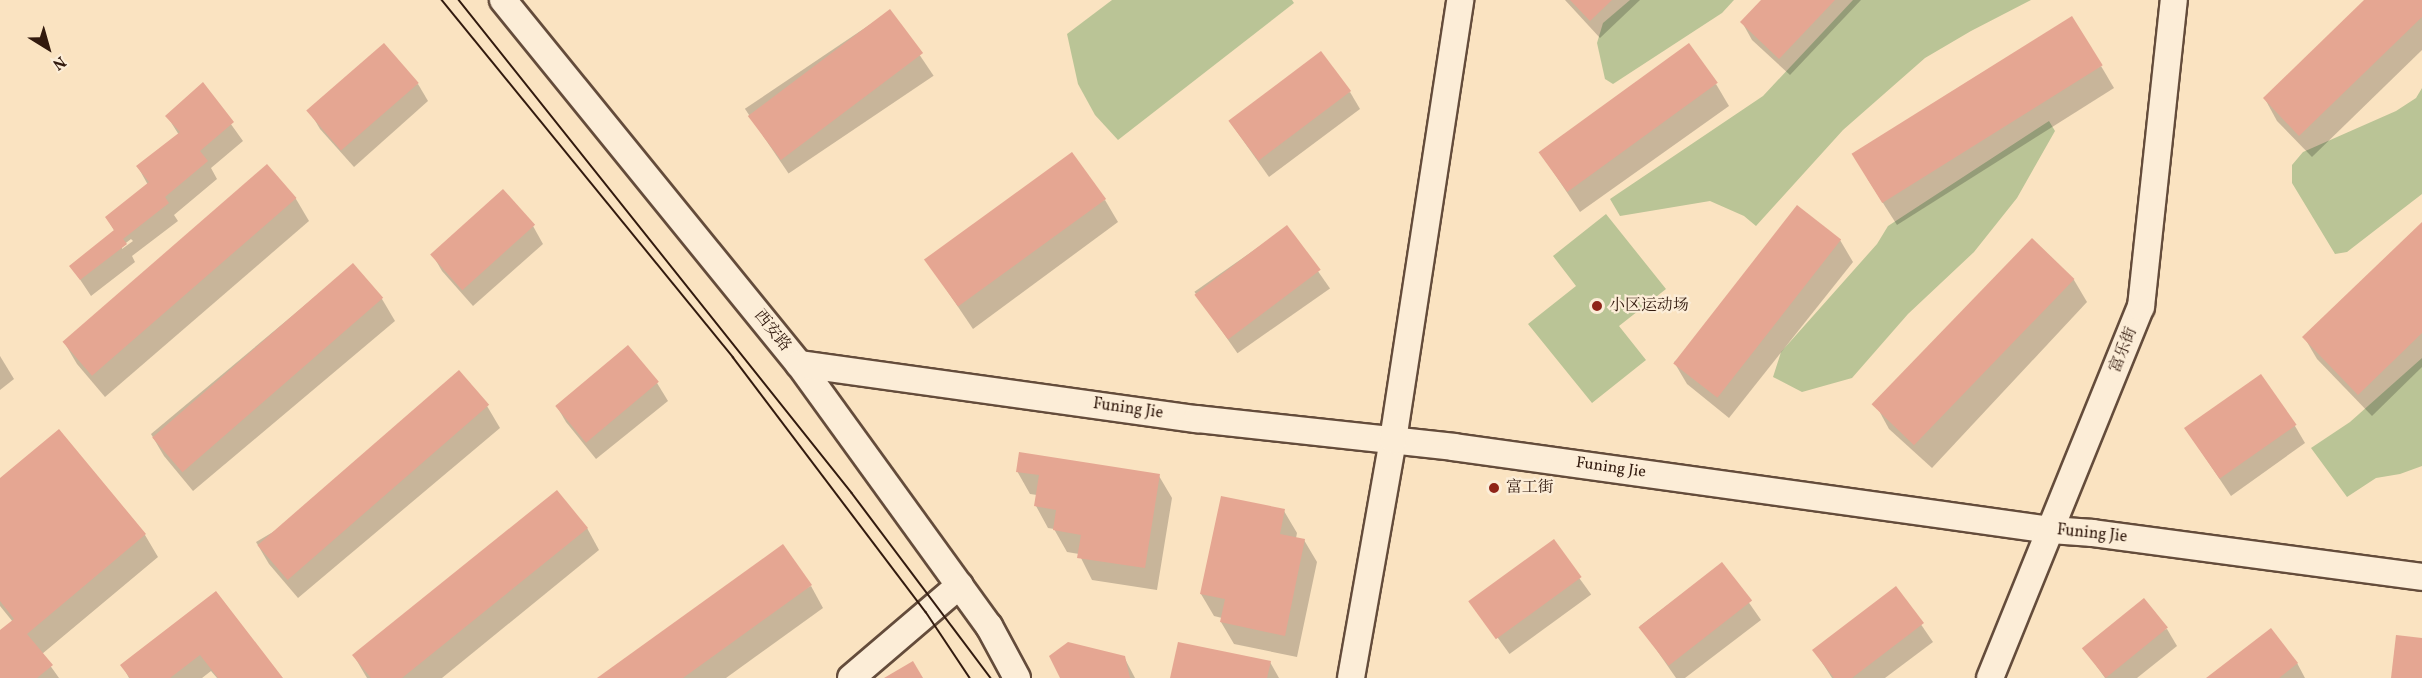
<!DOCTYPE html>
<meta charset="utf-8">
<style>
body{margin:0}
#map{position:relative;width:2422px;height:678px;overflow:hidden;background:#fae3c1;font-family:Vollkorn,"Noto Serif SC",serif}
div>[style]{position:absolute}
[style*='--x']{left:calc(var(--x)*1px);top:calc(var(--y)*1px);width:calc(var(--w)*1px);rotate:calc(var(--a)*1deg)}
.green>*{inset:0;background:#bac496}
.shadow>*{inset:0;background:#0003;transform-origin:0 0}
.building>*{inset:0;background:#e5a692;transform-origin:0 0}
.roads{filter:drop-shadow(2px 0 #644c3b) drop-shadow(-2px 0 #644c3b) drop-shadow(0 2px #644c3b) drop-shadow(0 -2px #644c3b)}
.minor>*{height:26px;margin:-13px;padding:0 13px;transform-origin:13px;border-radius:13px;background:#fcedd7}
.tram>*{height:1.5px;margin:-0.75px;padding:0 0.75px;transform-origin:0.75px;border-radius:0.75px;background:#321a0e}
.dots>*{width:16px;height:16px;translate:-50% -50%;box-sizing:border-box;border:3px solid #fcedd7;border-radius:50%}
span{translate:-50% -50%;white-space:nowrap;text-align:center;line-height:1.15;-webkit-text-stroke:4.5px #fcedd7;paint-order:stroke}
.poi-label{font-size:16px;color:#321a0e}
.left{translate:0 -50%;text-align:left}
.street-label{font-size:16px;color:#321a0e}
.north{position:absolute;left:18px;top:18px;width:60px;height:60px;-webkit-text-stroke:4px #fcedd7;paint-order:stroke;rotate:143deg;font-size:16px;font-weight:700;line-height:24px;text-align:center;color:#321a0e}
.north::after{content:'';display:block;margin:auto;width:21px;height:27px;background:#321a0e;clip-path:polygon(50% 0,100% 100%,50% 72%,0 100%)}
</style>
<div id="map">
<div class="green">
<div style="clip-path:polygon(1112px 0,1292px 0,1294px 3px,1118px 140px,1095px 115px,1078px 84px,1067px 34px)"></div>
<div style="clip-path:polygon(1630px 0,1734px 0,1722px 13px,1613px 84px,1605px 79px,1597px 43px,1603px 23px)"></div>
<div style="clip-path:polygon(1853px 0,2031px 0,1971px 31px,1925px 58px,1843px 130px,1756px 226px,1744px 216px,1710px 201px,1620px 216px,1610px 199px,1763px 96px)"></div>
<div style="clip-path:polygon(2422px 88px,2422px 194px,2347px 252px,2335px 254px,2292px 183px,2292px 165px,2303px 152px,2396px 111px,2416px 98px)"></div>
<div style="clip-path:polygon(2049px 121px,2055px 131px,2017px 198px,1974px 252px,1908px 314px,1852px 378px,1802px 392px,1773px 377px,1781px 352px,1877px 244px,1888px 226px)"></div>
<div style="clip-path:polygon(1606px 214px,1666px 289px,1619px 326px,1646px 360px,1592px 403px,1528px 324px,1576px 286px,1553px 256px)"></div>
<div style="clip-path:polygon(2422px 358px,2422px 466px,2400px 474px,2376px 478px,2347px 497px,2311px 448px,2350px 422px)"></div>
</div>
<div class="shadow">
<div style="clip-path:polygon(1565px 0,1640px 0,1600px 38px)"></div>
<div style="clip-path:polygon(1763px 0,1861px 0,1790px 75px,1752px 40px,1742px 22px)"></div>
<div style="clip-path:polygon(2366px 0,2422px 0,2422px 50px,2312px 157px,2277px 121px,2265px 99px)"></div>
<div style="left:890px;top:11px;width:78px;height:175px;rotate:56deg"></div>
<div style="clip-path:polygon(2101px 66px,2114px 88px,1897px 225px,1867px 178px)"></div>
<div style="clip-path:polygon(418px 84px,428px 101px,354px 167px,320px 129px,310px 112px)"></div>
<div style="clip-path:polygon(1716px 84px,1729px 106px,1580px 212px,1540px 152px)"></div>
<div style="clip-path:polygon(evenodd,203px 85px,243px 141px,211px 168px,217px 179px,174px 215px,178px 221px,132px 256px,135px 262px,91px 296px,71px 266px,115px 232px,107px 218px,148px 185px,138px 167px,179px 135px,167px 116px,203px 85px,131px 239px,133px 241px,122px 249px,122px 246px,131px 239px)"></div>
<div style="clip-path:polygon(1350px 92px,1360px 109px,1269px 177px,1230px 122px)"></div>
<div style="clip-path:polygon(267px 166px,296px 199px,309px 221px,105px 397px,77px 364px,64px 342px)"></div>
<div style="clip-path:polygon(1105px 200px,1118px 222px,973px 329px,927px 261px)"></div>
<div style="clip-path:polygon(2422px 224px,2422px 367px,2372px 416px,2317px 359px,2304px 337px)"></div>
<div style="clip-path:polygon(533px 226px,543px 244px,473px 306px,442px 271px,432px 254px)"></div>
<div style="left:1287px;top:227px;width:75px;height:113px;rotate:55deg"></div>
<div style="clip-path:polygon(1840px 240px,1853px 262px,1729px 418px,1687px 384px,1674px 362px)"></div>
<div style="clip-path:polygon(2032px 240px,2074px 280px,2087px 302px,1932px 468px,1889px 429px,1877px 407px)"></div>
<div style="clip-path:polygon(353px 265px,382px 299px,395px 321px,193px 491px,164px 456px,151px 434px)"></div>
<div style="clip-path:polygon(0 356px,14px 379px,0 390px)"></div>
<div style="clip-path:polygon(657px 383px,668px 401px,596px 459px,566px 422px,556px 405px)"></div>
<div style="clip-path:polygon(487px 406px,500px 428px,298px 598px,269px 564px,256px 542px)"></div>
<div style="clip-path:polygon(2295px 426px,2305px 443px,2231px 496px,2186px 429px)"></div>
<div style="clip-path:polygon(59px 431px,145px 535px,158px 557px,42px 654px,59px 678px,0 678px,0 632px,13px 622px,0 606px,0 480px)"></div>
<div style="clip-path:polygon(1017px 471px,1159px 476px,1172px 498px,1157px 590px,1092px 580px,1079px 554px,1067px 552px,1054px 529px,1048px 528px,1036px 506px,1037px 495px,1030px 494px)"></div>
<div style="clip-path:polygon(1284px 511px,1297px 533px,1296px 538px,1304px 540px,1317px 562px,1297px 657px,1234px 644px,1221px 622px,1222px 618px,1214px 616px,1201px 594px)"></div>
<div style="clip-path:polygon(587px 528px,599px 550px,442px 678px,367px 678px,354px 656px)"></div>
<div style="left:1553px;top:542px;width:65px;height:101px;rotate:54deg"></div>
<div style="clip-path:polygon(1722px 564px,1761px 620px,1685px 678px,1676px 678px,1640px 626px)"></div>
<div style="clip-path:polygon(811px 586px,823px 608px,726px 678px,599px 678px)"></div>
<div style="clip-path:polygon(1896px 588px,1933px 642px,1885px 678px,1832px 678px,1814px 650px)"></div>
<div style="clip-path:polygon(216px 593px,281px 678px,217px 678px,211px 671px,202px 678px,129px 678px,122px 665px)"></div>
<div style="clip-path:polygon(2167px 629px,2177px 646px,2137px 678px,2105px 678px,2084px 648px)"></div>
<div style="clip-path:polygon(1124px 657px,1135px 678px,1062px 678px)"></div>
<div style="clip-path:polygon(1270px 662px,1279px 678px,1172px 678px)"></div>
<div style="clip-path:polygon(2297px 663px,2305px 678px,2209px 678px)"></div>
</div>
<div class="building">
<div style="clip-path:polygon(1570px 0,1612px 0,1590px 21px)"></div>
<div style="clip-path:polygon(1761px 0,1835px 0,1779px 59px,1740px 22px)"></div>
<div style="clip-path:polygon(2364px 0,2422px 0,2422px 17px,2299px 136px,2263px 98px)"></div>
<div style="left:890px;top:9px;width:55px;height:178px;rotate:53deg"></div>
<div style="left:2072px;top:16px;width:58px;height:260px;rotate:58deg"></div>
<div style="left:384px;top:43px;width:53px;height:103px;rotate:49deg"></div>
<div style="left:1689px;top:43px;width:49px;height:186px;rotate:54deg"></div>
<div style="left:1321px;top:51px;width:50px;height:116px;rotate:53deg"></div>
<div style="clip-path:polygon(203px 82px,234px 122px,200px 151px,208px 161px,165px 197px,169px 203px,123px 239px,127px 244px,80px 280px,69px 266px,114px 230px,105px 217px,149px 182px,136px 166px,180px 132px,165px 116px)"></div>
<div style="left:1072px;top:152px;width:58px;height:183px;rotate:54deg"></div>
<div style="left:267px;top:164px;width:45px;height:271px;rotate:49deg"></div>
<div style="left:503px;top:189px;width:48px;height:98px;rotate:48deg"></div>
<div style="left:1797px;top:205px;width:56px;height:201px;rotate:38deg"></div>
<div style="clip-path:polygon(2422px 222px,2422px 333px,2358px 395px,2302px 337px)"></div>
<div style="left:1287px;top:225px;width:56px;height:116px;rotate:53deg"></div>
<div style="left:2032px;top:238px;width:59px;height:231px;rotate:44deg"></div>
<div style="left:353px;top:263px;width:46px;height:266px;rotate:49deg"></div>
<div style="left:628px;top:345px;width:48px;height:95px;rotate:50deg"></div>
<div style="left:459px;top:370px;width:46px;height:267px;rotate:49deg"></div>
<div style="left:2261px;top:374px;width:62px;height:94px;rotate:55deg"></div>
<div style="clip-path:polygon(59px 429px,146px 534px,27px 634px,53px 665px,37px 678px,0 678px,0 630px,14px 619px,0 601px,0 478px)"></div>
<div style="clip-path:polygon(1019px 452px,1160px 474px,1145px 568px,1077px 558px,1081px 535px,1053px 530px,1056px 510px,1034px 506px,1039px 475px,1016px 472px)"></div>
<div style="clip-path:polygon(557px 490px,588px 528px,402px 678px,371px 678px,352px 655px)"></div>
<div style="clip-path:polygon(1221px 496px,1285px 509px,1280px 534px,1305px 539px,1285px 636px,1220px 622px,1225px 599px,1200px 594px)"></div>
<div style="left:1554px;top:539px;width:47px;height:106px;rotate:54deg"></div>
<div style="clip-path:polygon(783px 544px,812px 585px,683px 678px,597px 678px)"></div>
<div style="left:1722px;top:562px;width:49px;height:106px;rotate:52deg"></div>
<div style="clip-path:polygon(1896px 586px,1924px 623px,1852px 678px,1834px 678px,1812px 650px)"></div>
<div style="clip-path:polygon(216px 591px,283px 678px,218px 678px,200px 655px,170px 678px,130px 678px,120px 665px)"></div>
<div style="left:2144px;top:598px;width:38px;height:80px;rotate:51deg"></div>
<div style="clip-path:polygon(2271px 628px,2298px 663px,2279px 678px,2206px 678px)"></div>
<div style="clip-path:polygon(2396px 635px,2422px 638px,2422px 678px,2391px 678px)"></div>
<div style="clip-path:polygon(1068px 642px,1125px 656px,1130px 678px,1060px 678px,1049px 656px)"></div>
<div style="clip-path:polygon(1178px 642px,1271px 661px,1267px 678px,1170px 678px)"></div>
<div style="clip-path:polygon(913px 661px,923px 678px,884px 678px)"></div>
</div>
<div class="roads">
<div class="minor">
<div style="--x:503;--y:0;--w:469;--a:50.9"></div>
<div style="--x:799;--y:364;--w:324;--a:54.1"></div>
<div style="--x:989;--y:626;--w:59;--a:61.7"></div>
<div style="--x:799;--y:364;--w:402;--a:7.9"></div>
<div style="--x:1197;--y:419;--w:258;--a:6.2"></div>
<div style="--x:1453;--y:447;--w:604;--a:7.9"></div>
<div style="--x:2051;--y:530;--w:42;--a:4.1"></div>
<div style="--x:2093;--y:533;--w:332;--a:7.6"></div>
<div style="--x:851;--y:678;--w:143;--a:-40.5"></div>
<div style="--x:1351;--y:678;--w:242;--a:-80"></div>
<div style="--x:1393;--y:440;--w:445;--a:-81.3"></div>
<div style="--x:1990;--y:678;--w:401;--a:-67.9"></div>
<div style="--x:2141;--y:307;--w:309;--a:-83.9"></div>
</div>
</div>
<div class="tram">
<div style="--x:442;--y:0;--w:461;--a:50.8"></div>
<div style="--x:733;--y:357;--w:320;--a:52.9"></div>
<div style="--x:926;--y:612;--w:79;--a:56.3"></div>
<div style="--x:459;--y:0;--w:630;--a:51.44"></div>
<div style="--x:852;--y:493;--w:231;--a:53.1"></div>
</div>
<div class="dots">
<div style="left:1597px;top:306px;background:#8f2418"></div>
<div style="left:1494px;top:488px;background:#8f2418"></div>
</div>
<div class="poi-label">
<span class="left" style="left:1609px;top:306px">小区运动场</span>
<span class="left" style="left:1506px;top:488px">富工街</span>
</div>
<div class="street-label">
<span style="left:772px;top:331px;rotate:51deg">西安路</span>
<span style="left:2124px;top:350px;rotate:-68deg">富乐街</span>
<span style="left:1128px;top:409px;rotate:8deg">Funing Jie</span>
<span style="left:1611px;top:468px;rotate:8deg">Funing Jie</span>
<span style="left:2092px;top:534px;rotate:6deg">Funing Jie</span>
</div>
<div class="north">N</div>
</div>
